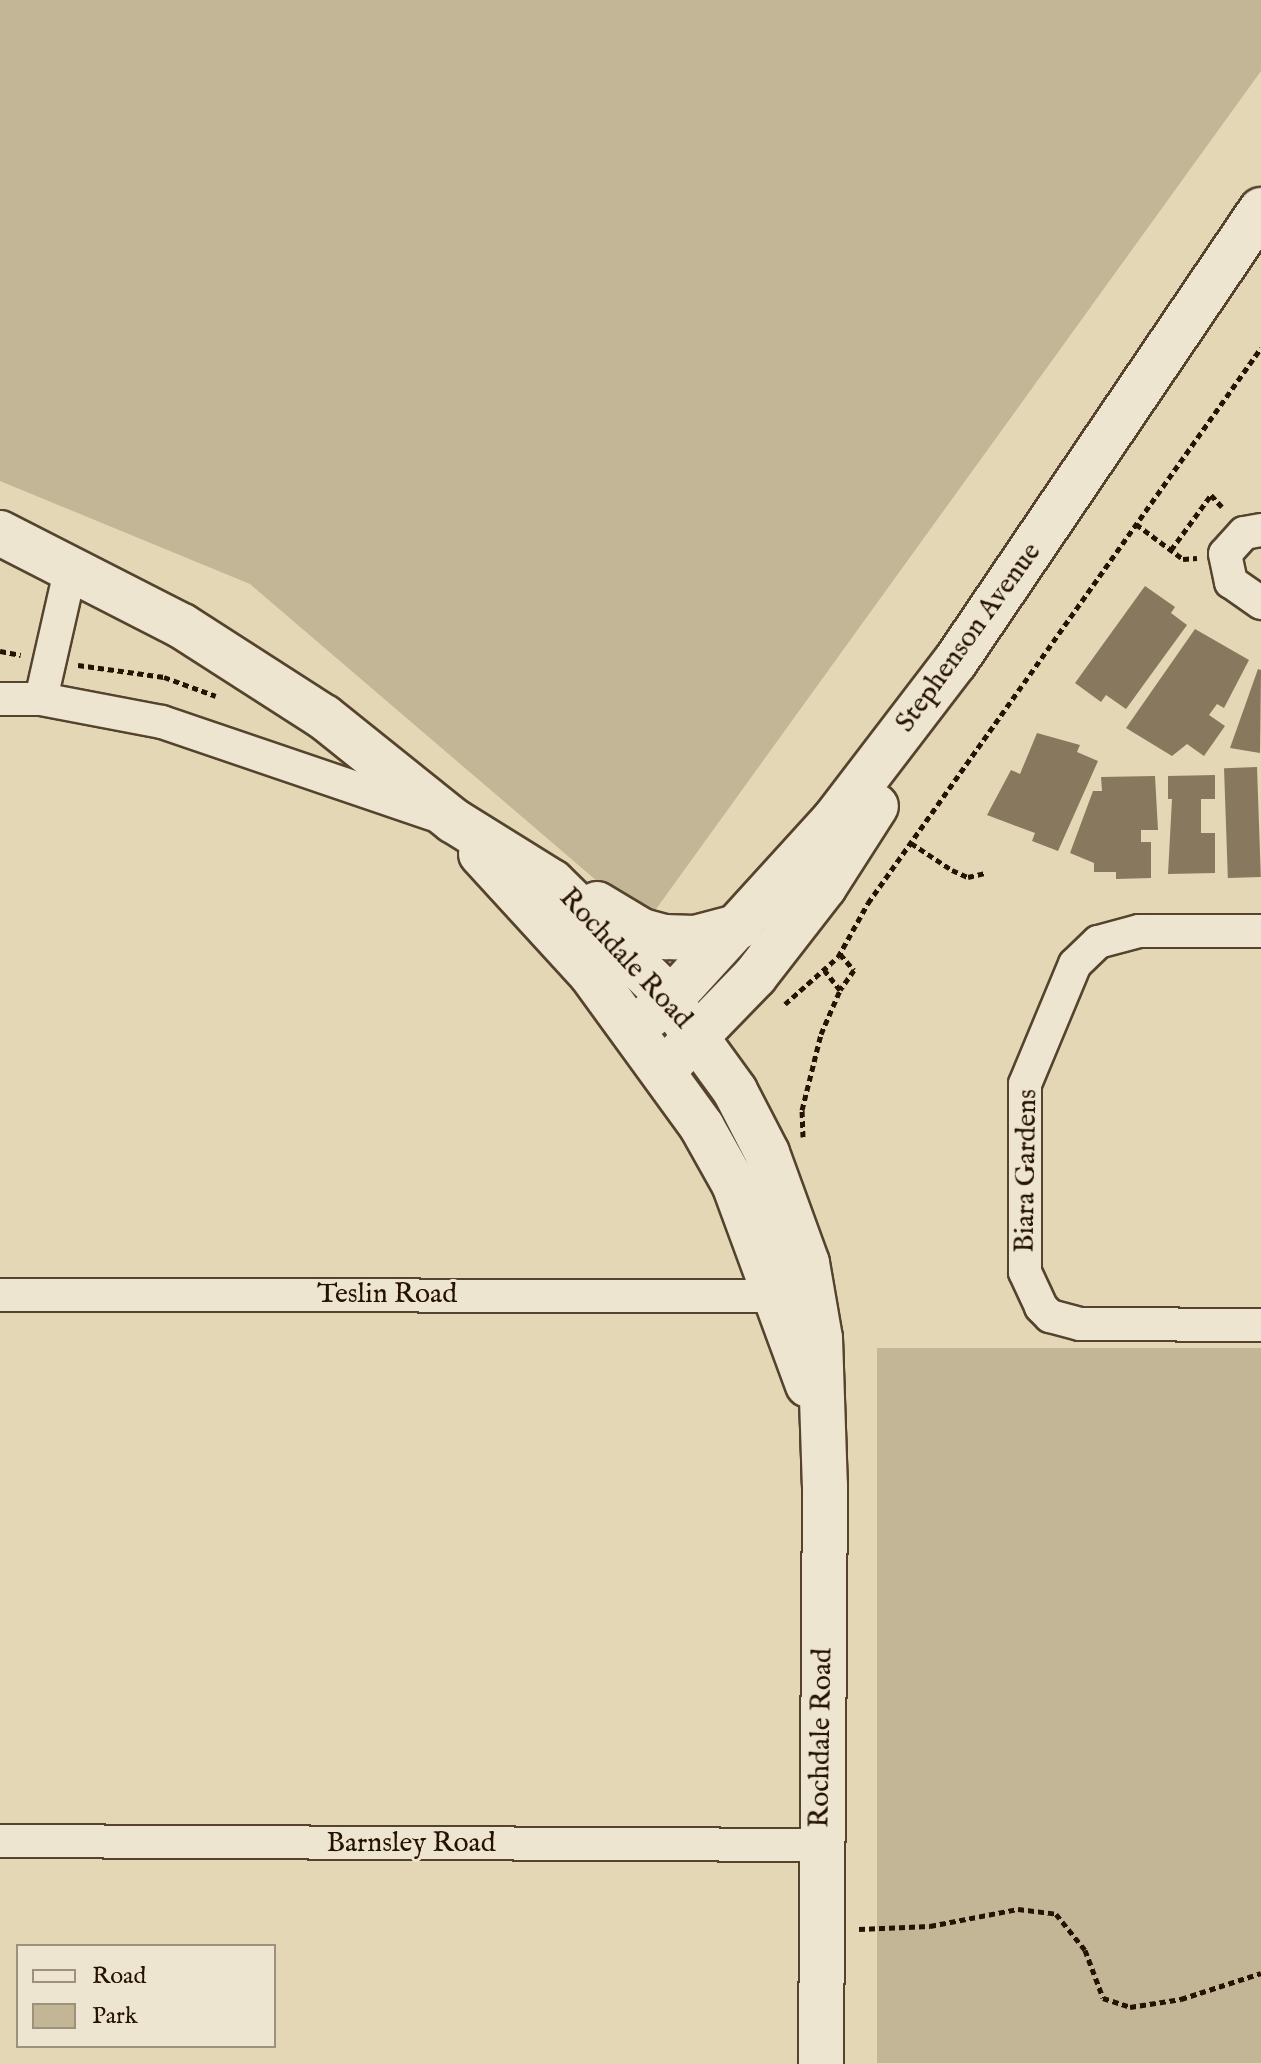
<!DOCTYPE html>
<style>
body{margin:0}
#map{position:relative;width:1261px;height:2064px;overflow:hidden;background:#e3d7b5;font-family:"IM FELL English",serif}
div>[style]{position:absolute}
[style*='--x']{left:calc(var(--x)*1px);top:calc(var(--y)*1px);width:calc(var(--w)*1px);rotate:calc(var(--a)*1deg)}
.green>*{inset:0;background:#c3b696;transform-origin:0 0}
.building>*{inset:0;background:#88785e;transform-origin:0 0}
.path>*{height:5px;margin-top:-2.5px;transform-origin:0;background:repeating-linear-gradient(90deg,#261200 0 6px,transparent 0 10px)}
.roads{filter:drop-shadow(2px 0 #55432d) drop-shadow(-2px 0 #55432d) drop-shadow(0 2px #55432d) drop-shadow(0 -2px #55432d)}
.minor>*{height:32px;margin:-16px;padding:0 16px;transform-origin:16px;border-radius:16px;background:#ede5cf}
.secondary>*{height:44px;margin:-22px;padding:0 22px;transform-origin:22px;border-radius:22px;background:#ede5cf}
span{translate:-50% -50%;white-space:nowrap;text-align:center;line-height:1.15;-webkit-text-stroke:6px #ede5cf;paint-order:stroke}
.street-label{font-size:28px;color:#261200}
.legend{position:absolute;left:16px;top:1944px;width:260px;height:104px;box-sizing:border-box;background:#ede5cf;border:2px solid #9d917c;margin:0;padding:10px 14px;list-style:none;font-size:24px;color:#261200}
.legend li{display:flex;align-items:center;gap:16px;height:40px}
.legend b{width:40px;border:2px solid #9d917c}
</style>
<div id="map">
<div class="green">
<div style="clip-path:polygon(0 0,1261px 0,1261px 71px,646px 923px,250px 584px,0 481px)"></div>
<div style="left:877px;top:1348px;width:384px;height:715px"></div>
</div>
<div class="building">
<div style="clip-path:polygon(1145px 586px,1175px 607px,1171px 613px,1187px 625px,1126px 709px,1106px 695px,1101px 702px,1075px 683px)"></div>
<div style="clip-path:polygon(1195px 629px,1249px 660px,1224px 708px,1217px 704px,1209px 715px,1225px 726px,1204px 756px,1187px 744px,1172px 756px,1126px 728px)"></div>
<div style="clip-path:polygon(1258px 669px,1261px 670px,1260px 753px,1230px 748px)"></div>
<div style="clip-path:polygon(1037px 733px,1080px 745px,1077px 752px,1098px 761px,1058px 851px,1032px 841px,1035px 833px,987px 815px,1011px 770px,1020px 774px)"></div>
<div style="left:1257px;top:767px;width:110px;height:33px;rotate:88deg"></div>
<div style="clip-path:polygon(1215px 775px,1215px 799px,1201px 799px,1201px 833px,1215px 833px,1215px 873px,1168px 874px,1172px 799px,1168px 799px,1168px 776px)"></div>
<div style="clip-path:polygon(1155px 776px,1158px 830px,1141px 830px,1141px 842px,1151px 842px,1151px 878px,1116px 879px,1116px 872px,1094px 872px,1094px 863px,1070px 853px,1093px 791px,1102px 791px,1101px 777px)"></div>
</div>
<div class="path">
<div style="--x:1136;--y:524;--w:59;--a:36.7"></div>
<div style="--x:1183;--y:559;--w:14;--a:-4"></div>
<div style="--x:1171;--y:550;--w:68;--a:-54"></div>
<div style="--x:1211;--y:495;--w:16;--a:47"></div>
<div style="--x:0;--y:651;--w:21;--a:11"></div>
<div style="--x:78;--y:665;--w:87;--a:7.9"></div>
<div style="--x:164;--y:677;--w:55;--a:20.1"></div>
<div style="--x:911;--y:843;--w:49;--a:33.4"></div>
<div style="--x:952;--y:870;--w:17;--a:24"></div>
<div style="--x:968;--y:877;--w:17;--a:-13"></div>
<div style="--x:840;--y:954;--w:21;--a:49"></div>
<div style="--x:854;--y:970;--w:24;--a:125"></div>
<div style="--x:785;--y:1004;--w:71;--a:-41.6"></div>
<div style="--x:838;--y:957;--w:62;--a:-60.9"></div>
<div style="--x:868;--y:903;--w:680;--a:-54.7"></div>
<div style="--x:803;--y:1137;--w:27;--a:-92"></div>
<div style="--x:802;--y:1110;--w:78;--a:-76"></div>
<div style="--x:821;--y:1034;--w:48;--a:-66.6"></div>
<div style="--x:840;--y:990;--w:24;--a:-128"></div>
<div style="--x:859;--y:1929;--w:71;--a:-2.4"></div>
<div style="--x:930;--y:1926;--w:90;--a:-10.9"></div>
<div style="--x:1018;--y:1909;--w:38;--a:7"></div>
<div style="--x:1056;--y:1914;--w:46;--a:51.1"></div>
<div style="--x:1085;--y:1950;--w:51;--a:69.4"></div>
<div style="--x:1103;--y:1998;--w:28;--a:18"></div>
<div style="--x:1130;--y:2007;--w:52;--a:-8.9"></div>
<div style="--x:1181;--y:1999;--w:84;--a:-18"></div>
</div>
<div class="roads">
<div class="minor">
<div style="--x:1261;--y:530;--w:17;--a:170"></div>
<div style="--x:1244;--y:533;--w:28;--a:132"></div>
<div style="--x:1225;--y:554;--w:29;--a:78"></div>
<div style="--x:1231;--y:582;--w:37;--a:35"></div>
<div style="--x:0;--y:699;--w:41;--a:0"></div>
<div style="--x:41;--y:699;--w:123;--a:10.8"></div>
<div style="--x:162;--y:722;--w:285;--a:18.8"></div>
<div style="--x:41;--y:699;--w:135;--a:-77.2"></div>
<div style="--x:1261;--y:931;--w:122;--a:180"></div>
<div style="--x:1139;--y:931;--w:42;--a:165"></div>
<div style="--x:1098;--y:942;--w:32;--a:136"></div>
<div style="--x:1075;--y:964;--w:130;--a:112.6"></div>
<div style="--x:1025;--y:1084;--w:188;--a:90"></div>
<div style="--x:1025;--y:1272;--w:38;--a:65"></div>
<div style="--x:1041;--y:1307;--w:13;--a:45"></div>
<div style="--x:1050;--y:1316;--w:31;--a:15"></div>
<div style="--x:1080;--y:1324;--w:181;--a:0.3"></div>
<div style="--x:0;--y:1295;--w:775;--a:0.07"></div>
<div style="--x:0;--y:1841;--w:821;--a:0.28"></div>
</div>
<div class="secondary">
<div style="--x:0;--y:533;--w:204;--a:27.1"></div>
<div style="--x:182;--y:626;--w:169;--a:32.7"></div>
<div style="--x:324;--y:717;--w:166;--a:38.7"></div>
<div style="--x:454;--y:821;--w:115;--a:31.9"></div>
<div style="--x:552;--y:882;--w:153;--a:44.5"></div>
<div style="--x:661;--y:989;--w:126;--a:54"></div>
<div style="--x:735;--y:1091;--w:70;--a:62.7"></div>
<div style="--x:767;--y:1153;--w:117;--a:70"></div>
<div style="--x:807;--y:1263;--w:76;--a:80.2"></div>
<div style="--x:820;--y:1338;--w:147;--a:88.1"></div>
<div style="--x:825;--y:1485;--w:579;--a:90.4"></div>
<div style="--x:481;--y:854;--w:163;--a:47.5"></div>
<div style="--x:591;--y:974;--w:189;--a:54"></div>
<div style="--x:702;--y:1127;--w:65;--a:60.7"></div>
<div style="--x:734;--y:1184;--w:214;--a:69.8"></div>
<div style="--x:597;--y:904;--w:52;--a:31"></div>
<div style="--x:642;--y:931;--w:24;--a:15"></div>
<div style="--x:665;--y:937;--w:30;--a:2"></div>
<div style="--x:695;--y:938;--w:47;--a:-14.9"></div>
<div style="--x:632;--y:1029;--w:48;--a:-37.3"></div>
<div style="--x:670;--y:1000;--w:244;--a:-47.7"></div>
<div style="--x:834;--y:820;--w:199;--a:-52.6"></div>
<div style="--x:955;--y:662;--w:546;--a:-55.9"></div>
<div style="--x:663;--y:1071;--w:132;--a:-45.9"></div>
<div style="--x:755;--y:976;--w:113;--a:-52.2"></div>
<div style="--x:824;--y:887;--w:96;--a:-57.3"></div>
</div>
</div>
<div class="street-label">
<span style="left:969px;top:638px;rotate:-54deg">Stephenson Avenue</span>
<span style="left:625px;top:959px;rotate:47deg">Rochdale Road</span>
<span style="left:1027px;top:1171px;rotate:-89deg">Biara Gardens</span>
<span style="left:387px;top:1295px">Teslin Road</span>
<span style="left:822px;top:1738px;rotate:-89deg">Rochdale Road</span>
<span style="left:411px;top:1844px">Barnsley Road</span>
</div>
<ul class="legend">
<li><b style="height:10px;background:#ede5cf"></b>Road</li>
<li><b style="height:22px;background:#c3b696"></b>Park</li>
</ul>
</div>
